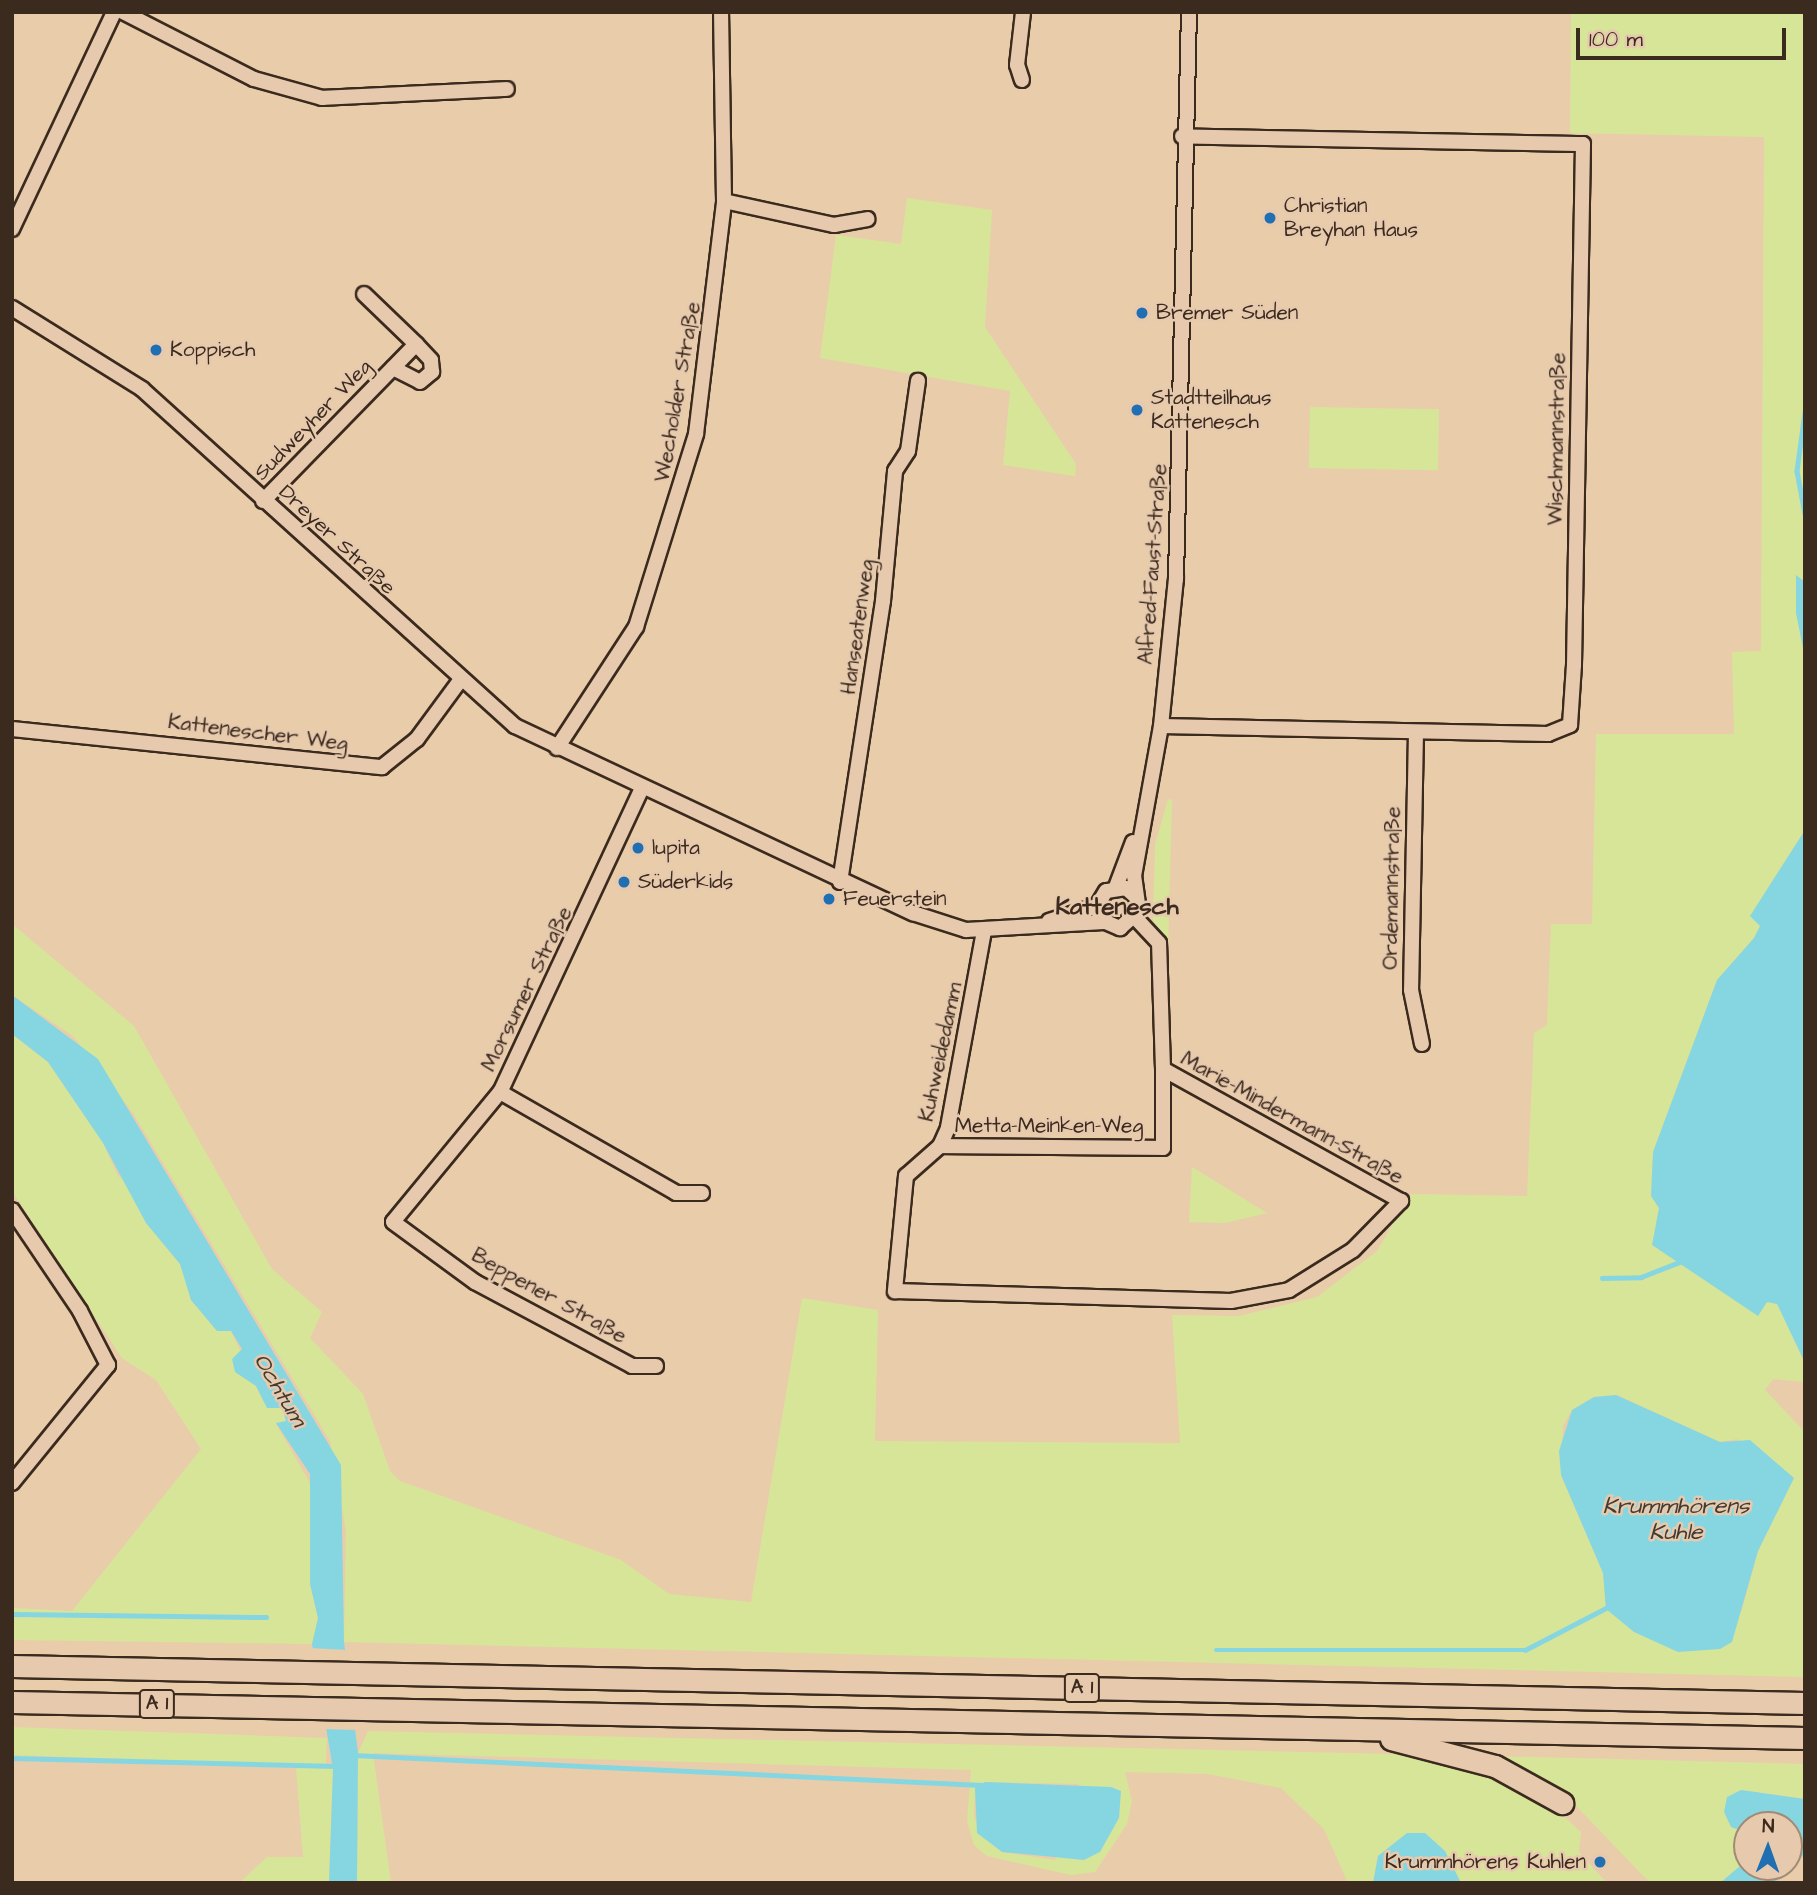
<!DOCTYPE html>
<meta charset="utf-8">
<style>
body{margin:0}
#map{position:relative;width:1817px;height:1895px;overflow:hidden;background:#e9cdaa;font-family:"Architects Daughter",sans-serif}
div>[style]{position:absolute}
[style*='--x']{left:calc(var(--x)*1px);top:calc(var(--y)*1px);width:calc(var(--w)*1px);rotate:calc(var(--a)*1deg)}
.green>*{inset:0;background:#d7e598;transform-origin:0 0}
.water>*{inset:0;background:#86d6e2}
.pier>*{inset:0;background:#e9cdaa}
.stream>*{height:4.5px;margin:-2.25px;padding:0 2.25px;transform-origin:2.25px;border-radius:2.25px;background:#86d6e2}
.roads{filter:drop-shadow(2px 0 #3b2a1e) drop-shadow(-2px 0 #3b2a1e) drop-shadow(0 2px #3b2a1e) drop-shadow(0 -2px #3b2a1e)}
.minor>*{height:14px;margin:-7px;padding:0 7px;transform-origin:7px;border-radius:7px;background:#e7caae}
.highway>*{height:21px;margin:-10.5px;padding:0 10.5px;transform-origin:10.5px;border-radius:10.5px;background:#e7caae}
.dots>*{width:19px;height:19px;translate:-50% -50%;box-sizing:border-box;border:4px solid #e7caae;border-radius:50%}
span{translate:-50% -50%;white-space:nowrap;text-align:center;line-height:1.15;-webkit-text-stroke:5px #e7caae;paint-order:stroke}
.shield-label span{padding:2px 5px;background:#e7caae;border:2px solid;border-radius:5px;-webkit-text-stroke-width:0}
.shield-label{font-size:19px;color:#3b2a1e;font-weight:700}
.poi-label{font-size:21px;color:#3b2a1e}
.left{translate:0 -50%;text-align:left}
.right{translate:-100% -50%;text-align:right}
.street-label{font-size:21px;color:#3b2a1e}
.water-label{font-size:23px;color:#423b32;font-style:italic}
.quarter-label{font-size:24px;color:#3b2a1e;font-weight:700}
.frame{position:absolute;inset:0;border:14px solid #3b2a1e;pointer-events:none}
.north{position:absolute;left:1733px;top:1811px;width:70px;height:70px;box-sizing:border-box;background:#e7caae;border:2px solid #a28a74;border-radius:50%;rotate:1deg;font-size:19px;font-weight:700;line-height:28px;text-align:center;color:#3b2a1e}
.north::after{content:'';display:block;margin:auto;width:24px;height:32px;background:#1f6fb2;clip-path:polygon(50% 0,100% 100%,50% 72%,0 100%)}
.scale{position:absolute;left:1576px;top:28px;width:210px;height:32px;box-sizing:border-box;border:4px solid #3b2a1e;border-top:0;padding-left:9px;font-size:21px;line-height:24px;white-space:nowrap;color:#3b2a1e;-webkit-text-stroke:5px #e7caae;paint-order:stroke}
</style>
<div id="map">
<div class="green">
<div style="clip-path:polygon(evenodd,1571px 12px,1805px 12px,1805px 830px,1751px 915px,1760px 926px,1754px 938px,1717px 980px,1653px 1152px,1651px 1196px,1659px 1208px,1653px 1245px,1758px 1315px,1767px 1302px,1777px 1304px,1802px 1354px,1805px 1382px,1773px 1379px,1765px 1390px,1805px 1432px,1805px 1677px,344px 1642px,346px 1531px,330px 1441px,133px 1113px,73px 1036px,12px 995px,12px 924px,134px 1026px,272px 1269px,322px 1312px,310px 1338px,363px 1394px,390px 1471px,400px 1481px,621px 1560px,669px 1594px,751px 1602px,802px 1298px,878px 1310px,875px 1441px,1180px 1443px,1172px 1315px,1239px 1316px,1317px 1297px,1377px 1251px,1411px 1194px,1527px 1196px,1534px 1033px,1547px 1025px,1551px 924px,1592px 924px,1596px 734px,1734px 734px,1732px 652px,1761px 651px,1764px 137px,1570px 133px,1571px 12px,1617px 1395px,1720px 1442px,1737px 1439px,1794px 1478px,1758px 1551px,1741px 1613px,1606px 1609px,1603px 1573px,1561px 1475px,1563px 1426px,1572px 1410px,1594px 1397px,1617px 1395px)"></div>
<div style="clip-path:polygon(907px 198px,992px 210px,985px 327px,1076px 464px,1075px 476px,1003px 465px,1010px 391px,820px 358px,836px 235px,901px 244px)"></div>
<div style="left:1310px;top:407px;width:129px;height:61px;rotate:1deg"></div>
<div style="clip-path:polygon(1168px 799px,1172px 800px,1168px 952px,1153px 920px,1155px 845px)"></div>
<div style="clip-path:polygon(12px 1034px,48px 1062px,103px 1143px,118px 1176px,129px 1183px,146px 1223px,180px 1264px,191px 1300px,217px 1331px,231px 1331px,263px 1401px,282px 1408px,286px 1421px,276px 1424px,314px 1490px,310px 1584px,318px 1618px,312px 1644px,12px 1640px,12px 1608px,72px 1611px,201px 1449px,156px 1380px,122px 1358px,12px 1191px)"></div>
<div style="clip-path:polygon(1192px 1167px,1267px 1213px,1225px 1223px,1189px 1222px)"></div>
<div style="left:12px;top:1727px;width:315px;height:28px;rotate:2deg"></div>
<div style="clip-path:polygon(evenodd,368px 1731px,1393px 1754px,1473px 1770px,1551px 1805px,1581px 1832px,1579px 1852px,1607px 1883px,1461px 1883px,1445px 1851px,1425px 1833px,1378px 1856px,1373px 1883px,1348px 1883px,1324px 1829px,1281px 1788px,1208px 1774px,1125px 1772px,1132px 1801px,1127px 1824px,1095px 1872px,1071px 1875px,987px 1856px,974px 1845px,967px 1821px,971px 1770px,373px 1753px,391px 1883px,357px 1883px,358px 1753px,368px 1731px,985px 1782px,1079px 1784px,1055px 1860px,1002px 1852px,974px 1818px,975px 1788px,985px 1782px)"></div>
<div style="clip-path:polygon(1491px 1756px,1805px 1764px,1805px 1799px,1741px 1790px,1731px 1827px,1747px 1833px,1747px 1860px,1739px 1871px,1720px 1883px,1650px 1883px,1561px 1790px)"></div>
<div style="clip-path:polygon(296px 1767px,333px 1769px,329px 1883px,239px 1883px,267px 1857px,303px 1857px)"></div>
</div>
<div class="water">
<div style="clip-path:polygon(1796px 575px,1805px 582px,1805px 658px,1796px 613px)"></div>
<div style="clip-path:polygon(1805px 830px,1805px 1363px,1777px 1304px,1767px 1302px,1758px 1316px,1652px 1245px,1659px 1208px,1651px 1196px,1653px 1152px,1717px 980px,1754px 938px,1760px 926px,1750px 916px)"></div>
<div style="clip-path:polygon(12px 995px,98px 1059px,341px 1465px,344px 1642px,358px 1753px,357px 1883px,329px 1883px,333px 1769px,312px 1644px,318px 1618px,310px 1584px,310px 1474px,276px 1423px,286px 1421px,282px 1408px,267px 1408px,256px 1386px,235px 1372px,232px 1359px,242px 1349px,231px 1331px,217px 1331px,191px 1300px,180px 1264px,146px 1223px,103px 1143px,48px 1062px,12px 1034px)"></div>
<div style="clip-path:polygon(1616px 1395px,1720px 1442px,1750px 1440px,1794px 1478px,1758px 1551px,1732px 1642px,1720px 1649px,1678px 1652px,1634px 1632px,1606px 1609px,1603px 1573px,1561px 1475px,1559px 1451px,1572px 1410px,1594px 1397px)"></div>
<div style="clip-path:polygon(985px 1782px,1111px 1787px,1121px 1791px,1119px 1818px,1100px 1852px,1084px 1860px,1002px 1852px,977px 1833px,975px 1788px)"></div>
<div style="clip-path:polygon(1741px 1790px,1805px 1799px,1805px 1854px,1774px 1883px,1720px 1883px,1747px 1860px,1747px 1867px,1789px 1867px,1789px 1825px,1747px 1825px,1747px 1833px,1731px 1827px,1724px 1812px,1727px 1797px)"></div>
<div style="clip-path:polygon(1407px 1833px,1425px 1833px,1445px 1851px,1461px 1883px,1373px 1883px,1378px 1856px)"></div>
</div>
<div class="pier">
<div style="clip-path:polygon(309px 1648px,348px 1650px,358px 1730px,322px 1729px)"></div>
</div>
<div class="stream">
<div style="--x:1805;--y:412;--w:60;--a:97.7"></div>
<div style="--x:1797;--y:471;--w:44;--a:79.5"></div>
<div style="--x:1602;--y:1278;--w:39;--a:-1"></div>
<div style="--x:1641;--y:1277;--w:44;--a:-21.3"></div>
<div style="--x:12;--y:1614;--w:254;--a:0.7"></div>
<div style="--x:1216;--y:1650;--w:309;--a:0"></div>
<div style="--x:1525;--y:1650;--w:96;--a:-27.4"></div>
<div style="--x:353;--y:1755;--w:629;--a:2.73"></div>
<div style="--x:12;--y:1758;--w:325;--a:1.4"></div>
</div>
<div class="roads">
<div class="minor">
<div style="--x:123;--y:12;--w:147;--a:27.1"></div>
<div style="--x:254;--y:79;--w:71;--a:15.6"></div>
<div style="--x:322;--y:98;--w:185;--a:-2.8"></div>
<div style="--x:1022;--y:80;--w:16;--a:-108"></div>
<div style="--x:1017;--y:65;--w:53;--a:-83.5"></div>
<div style="--x:724;--y:201;--w:113;--a:12.3"></div>
<div style="--x:834;--y:225;--w:34;--a:-10"></div>
<div style="--x:12;--y:229;--w:240;--a:-64.8"></div>
<div style="--x:12;--y:308;--w:153;--a:31.9"></div>
<div style="--x:142;--y:389;--w:503;--a:42.1"></div>
<div style="--x:515;--y:726;--w:440;--a:25.2"></div>
<div style="--x:913;--y:913;--w:56;--a:17.8"></div>
<div style="--x:966;--y:930;--w:138;--a:-3.3"></div>
<div style="--x:393;--y:368;--w:30;--a:27"></div>
<div style="--x:420;--y:382;--w:16;--a:-40"></div>
<div style="--x:432;--y:372;--w:12;--a:-95"></div>
<div style="--x:431;--y:360;--w:22;--a:-133"></div>
<div style="--x:263;--y:501;--w:219;--a:-45.7"></div>
<div style="--x:416;--y:344;--w:72;--a:-136.1"></div>
<div style="--x:1161;--y:726;--w:387;--a:1.2"></div>
<div style="--x:1548;--y:734;--w:24;--a:-22"></div>
<div style="--x:1570;--y:725;--w:60;--a:-86.2"></div>
<div style="--x:1574;--y:665;--w:521;--a:-89.01"></div>
<div style="--x:1583;--y:144;--w:401;--a:-178.9"></div>
<div style="--x:12;--y:729;--w:372;--a:5.9"></div>
<div style="--x:382;--y:767;--w:45;--a:-38.7"></div>
<div style="--x:417;--y:739;--w:71;--a:-53.6"></div>
<div style="--x:1416;--y:732;--w:258;--a:91.1"></div>
<div style="--x:1411;--y:990;--w:55;--a:78.5"></div>
<div style="--x:557;--y:748;--w:145;--a:-56.9"></div>
<div style="--x:636;--y:627;--w:202;--a:-72.7"></div>
<div style="--x:696;--y:434;--w:235;--a:-83.1"></div>
<div style="--x:724;--y:201;--w:189;--a:-90.9"></div>
<div style="--x:642;--y:788;--w:336;--a:115"></div>
<div style="--x:500;--y:1092;--w:168;--a:129.5"></div>
<div style="--x:393;--y:1222;--w:102;--a:36.2"></div>
<div style="--x:475;--y:1282;--w:178;--a:28.1"></div>
<div style="--x:632;--y:1366;--w:24;--a:0"></div>
<div style="--x:840;--y:882;--w:284;--a:-81.3"></div>
<div style="--x:883;--y:601;--w:131;--a:-84.7"></div>
<div style="--x:895;--y:471;--w:24;--a:-57"></div>
<div style="--x:908;--y:451;--w:71;--a:-81.9"></div>
<div style="--x:1116;--y:887;--w:48;--a:-69.3"></div>
<div style="--x:1136;--y:897;--w:13;--a:-138"></div>
<div style="--x:1126;--y:888;--w:20;--a:171"></div>
<div style="--x:1106;--y:891;--w:17;--a:121"></div>
<div style="--x:1097;--y:906;--w:15;--a:74"></div>
<div style="--x:1101;--y:920;--w:21;--a:23"></div>
<div style="--x:1120;--y:928;--w:25;--a:-42"></div>
<div style="--x:1139;--y:911;--w:35;--a:-98"></div>
<div style="--x:1134;--y:876;--w:152;--a:-79.8"></div>
<div style="--x:1161;--y:726;--w:148;--a:-84.2"></div>
<div style="--x:1176;--y:579;--w:567;--a:-88.69"></div>
<div style="--x:1049;--y:921;--w:50;--a:-17.4"></div>
<div style="--x:984;--y:931;--w:200;--a:100.4"></div>
<div style="--x:948;--y:1128;--w:20;--a:114"></div>
<div style="--x:940;--y:1146;--w:45;--a:138.6"></div>
<div style="--x:906;--y:1176;--w:116;--a:95.5"></div>
<div style="--x:895;--y:1291;--w:336;--a:1.7"></div>
<div style="--x:1231;--y:1301;--w:59;--a:-10.7"></div>
<div style="--x:1289;--y:1290;--w:75;--a:-32"></div>
<div style="--x:1353;--y:1250;--w:69;--a:-45.6"></div>
<div style="--x:1401;--y:1201;--w:272;--a:-151"></div>
<div style="--x:1163;--y:1069;--w:126;--a:-91.8"></div>
<div style="--x:1159;--y:943;--w:34;--a:-133"></div>
<div style="--x:500;--y:1092;--w:203;--a:29.8"></div>
<div style="--x:676;--y:1193;--w:26;--a:0"></div>
<div style="--x:940;--y:1146;--w:223;--a:0.5"></div>
<div style="--x:1163;--y:1148;--w:79;--a:-90"></div>
<div style="--x:12;--y:1210;--w:122;--a:56"></div>
<div style="--x:80;--y:1311;--w:61;--a:62.6"></div>
<div style="--x:108;--y:1365;--w:152;--a:129.1"></div>
</div>
<div class="highway">
<div style="--x:12;--y:1666;--w:1793;--a:1.18"></div>
<div style="--x:12;--y:1702;--w:1793;--a:1.15"></div>
<div style="--x:1391;--y:1739;--w:107;--a:14.6"></div>
<div style="--x:1495;--y:1766;--w:77;--a:28.9"></div>
</div>
</div>
<div class="dots">
<div style="left:1270px;top:218px;background:#1f6fb2"></div>
<div style="left:1142px;top:313px;background:#1f6fb2"></div>
<div style="left:156px;top:350px;background:#1f6fb2"></div>
<div style="left:1137px;top:410px;background:#1f6fb2"></div>
<div style="left:638px;top:848px;background:#1f6fb2"></div>
<div style="left:624px;top:882px;background:#1f6fb2"></div>
<div style="left:829px;top:899px;background:#1f6fb2"></div>
<div style="left:1600px;top:1862px;background:#1f6fb2"></div>
</div>
<div class="shield-label">
<span style="left:1082px;top:1688px">A 1</span>
<span style="left:157px;top:1704px">A 1</span>
</div>
<div class="poi-label">
<span class="left" style="left:1284px;top:218px">Christian<br>Breyhan Haus</span>
<span class="left" style="left:1156px;top:313px">Bremer Süden</span>
<span class="left" style="left:170px;top:350px">Koppisch</span>
<span class="left" style="left:1151px;top:410px">Stadtteilhaus<br>Kattenesch</span>
<span class="left" style="left:652px;top:848px">lupita</span>
<span class="left" style="left:638px;top:882px">Süderkids</span>
<span class="left" style="left:843px;top:899px">Feuerstein</span>
<span class="right" style="left:1586px;top:1862px">Krummhörens Kuhlen</span>
</div>
<div class="street-label">
<span style="left:678px;top:392px;rotate:-80deg">Wecholder Straße</span>
<span style="left:313px;top:420px;rotate:-46deg">Sudweyher Weg</span>
<span style="left:1557px;top:439px;rotate:-89deg">Wischmannstraße</span>
<span style="left:337px;top:540px;rotate:43deg">Dreyer Straße</span>
<span style="left:1153px;top:564px;rotate:-86deg">Alfred-Faust-Straße</span>
<span style="left:858px;top:627px;rotate:-82deg">Hanseatenweg</span>
<span style="left:258px;top:733px;rotate:7deg">Kattenescher Weg</span>
<span style="left:1392px;top:888px;rotate:-89deg">Ordemannstraße</span>
<span style="left:527px;top:989px;rotate:-64deg">Morsumer Straße</span>
<span style="left:941px;top:1052px;rotate:-78deg">Kuhweidedamm</span>
<span style="left:1292px;top:1118px;rotate:29deg">Marie-Mindermann-Straße</span>
<span style="left:1049px;top:1126px">Metta-Meinken-Weg</span>
<span style="left:549px;top:1296px;rotate:29deg">Beppener Straße</span>
</div>
<div class="water-label">
<span style="left:280px;top:1390px;rotate:59deg">Ochtum</span>
<span style="left:1676px;top:1519px">Krummhörens<br>Kuhle</span>
</div>
<div class="quarter-label">
<span style="left:1117px;top:908px">Kattenesch</span>
</div>
<div class="frame"></div>
<div class="north">N</div>
<div class="scale">100 m</div>
</div>
